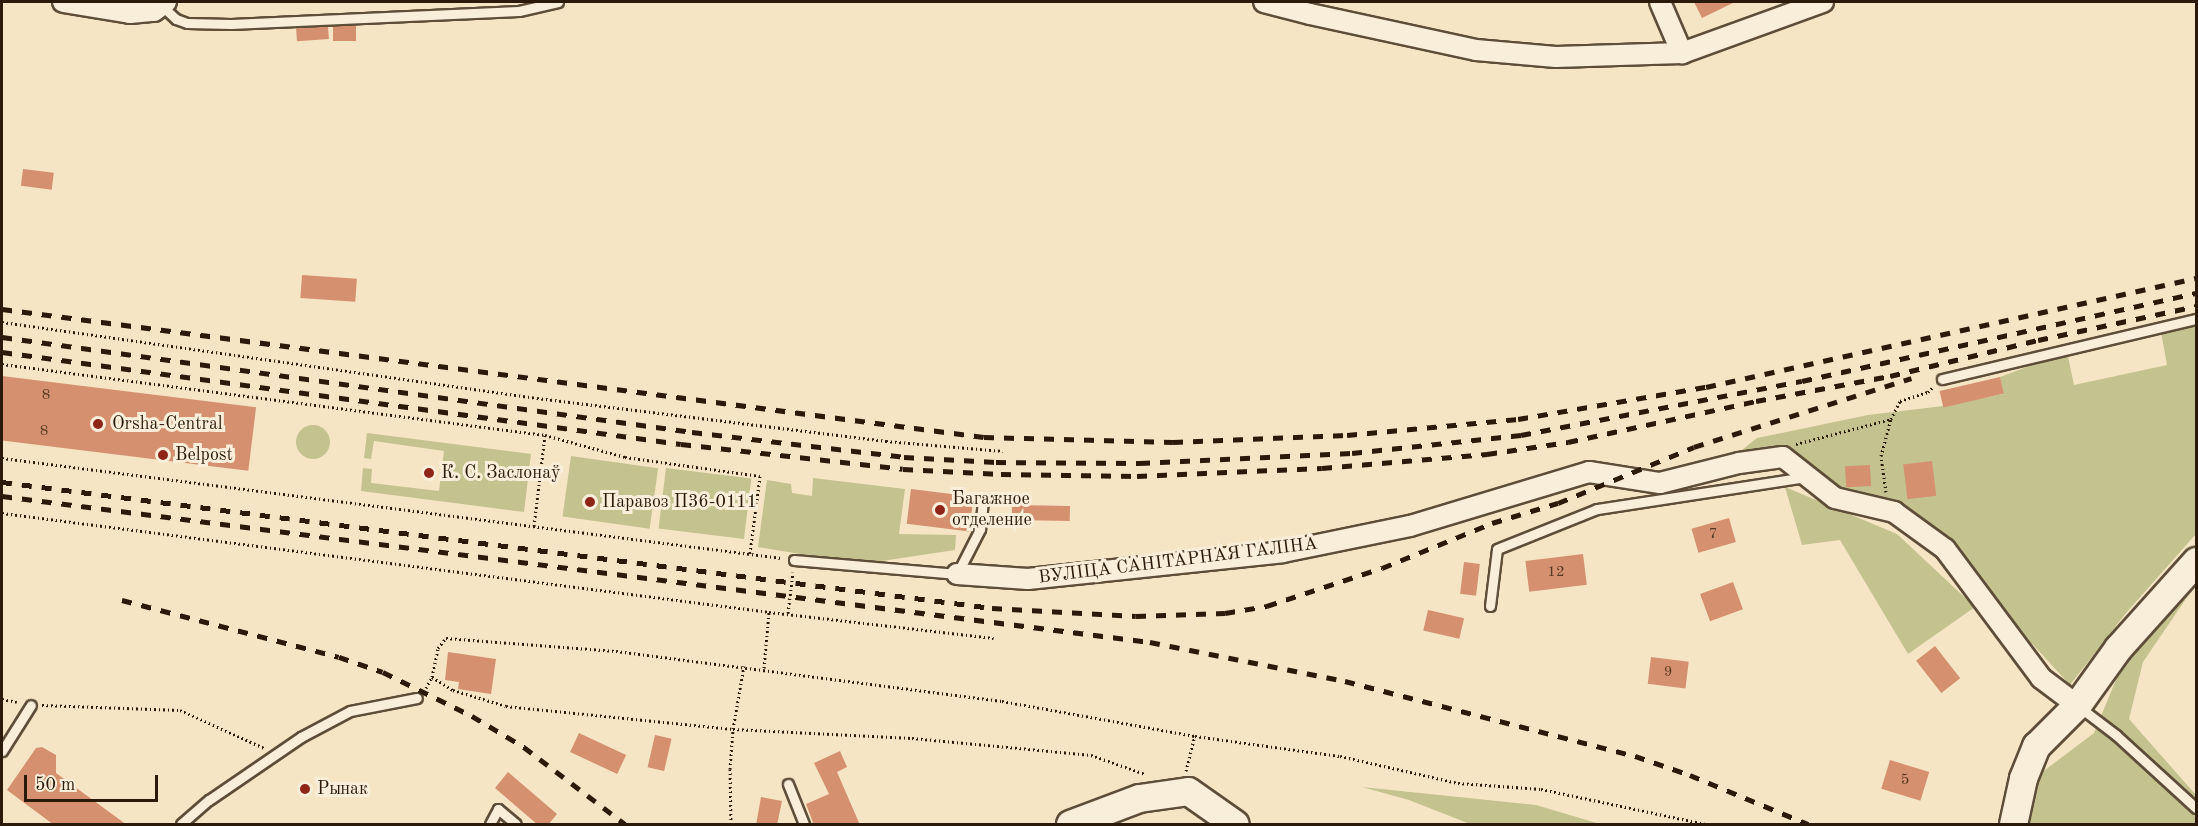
<!DOCTYPE html>
<meta charset="utf-8">
<style>
body{margin:0}
#map{position:relative;width:2198px;height:826px;overflow:hidden;background:#f5e5c4;font-family:"Old Standard TT",serif}
div>[style]{position:absolute}
[style*='--x']{left:calc(var(--x)*1px);top:calc(var(--y)*1px);width:calc(var(--w)*1px);rotate:calc(var(--a)*1deg)}
.green>*{inset:0;background:#c4c28f;transform-origin:0 0}
.round{border-radius:50%}
.building>*{inset:0;background:#d5906f;transform-origin:0 0}
.path>*{height:3px;margin-top:-1.5px;transform-origin:0;background:repeating-linear-gradient(90deg,#2b1a09 0 1.5px,transparent 0 4.5px)}
.roads{filter:drop-shadow(2px 0 #5e4d38) drop-shadow(-2px 0 #5e4d38) drop-shadow(0 2px #5e4d38) drop-shadow(0 -2px #5e4d38)}
.lane>*{height:9px;margin:-4.5px;padding:0 4.5px;transform-origin:4.5px;border-radius:4.5px;background:#f8eed9}
.street>*{height:20px;margin:-10px;padding:0 10px;transform-origin:10px;border-radius:10px;background:#f8eed9}
.secondary>*{height:27px;margin:-13.5px;padding:0 13.5px;transform-origin:13.5px;border-radius:13.5px;background:#f8eed9}
.rail>*{height:4.5px;margin-top:-2.25px;transform-origin:0;background:repeating-linear-gradient(90deg,#2b1a09 0 10px,transparent 0 20px)}
.dots>*{width:16px;height:16px;translate:-50% -50%;box-sizing:border-box;border:3px solid #f8eed9;border-radius:50%}
span{translate:-50% -50%;white-space:nowrap;text-align:center;line-height:1.15;-webkit-text-stroke:6px #f8eed9;paint-order:stroke}
.number-label{font-size:15px;color:#563822}
.number-label span{-webkit-text-stroke-width:0}
.poi-label{font-size:18px;color:#2b1a09}
.left{translate:0 -50%;text-align:left}
.street-label{font-size:18px;color:#2b1a09}
.frame{position:absolute;inset:0;border:3px solid #2b1a09;pointer-events:none}
.scale{position:absolute;left:24px;top:775px;width:134px;height:27px;box-sizing:border-box;border:3px solid #2b1a09;border-top:0;padding-left:8px;font-size:18px;line-height:21px;white-space:nowrap;color:#2b1a09;-webkit-text-stroke:4px #f8eed9;paint-order:stroke}
</style>
<div id="map">
<div class="green">
<div style="clip-path:polygon(2196px 325px,2196px 534px,2126px 613px,2070px 685px,1993px 601px,1951px 542px,1837px 492px,1792px 454px,1742px 450px,1757px 438px,1868px 415px,1943px 406px,2003px 394px,2000px 377px,2067px 352px,2074px 385px,2167px 365px,2161px 332px)"></div>
<div class="round" style="left:296px;top:425px;width:34px;height:34px"></div>
<div style="clip-path:polygon(367px 433px,531px 454px,524px 512px,361px 491px,363px 468px,372px 469px,371px 483px,439px 491px,444px 451px,374px 441px,371px 459px,364px 458px)"></div>
<div style="left:571px;top:456px;width:88px;height:61px;rotate:8deg"></div>
<div style="left:666px;top:468px;width:86px;height:61px;rotate:7deg"></div>
<div style="clip-path:polygon(813px 478px,905px 489px,899px 534px,956px 535px,955px 550px,862px 564px,758px 547px,767px 480px,791px 484px,792px 493px,812px 496px)"></div>
<div style="clip-path:polygon(1785px 487px,1897px 534px,1975px 607px,1908px 654px,1840px 540px,1802px 545px)"></div>
<div style="clip-path:polygon(2196px 575px,2196px 584px,2143px 662px,2129px 719px,2196px 795px,2196px 824px,2029px 824px,2041px 773px,2094px 733px,2125px 658px)"></div>
<div style="clip-path:polygon(1362px 787px,1536px 805px,1600px 824px,1470px 824px,1409px 800px)"></div>
</div>
<div class="building">
<div style="clip-path:polygon(1694px 2px,1735px 2px,1702px 18px)"></div>
<div style="left:328px;top:26px;width:13px;height:32px;rotate:86deg"></div>
<div style="left:356px;top:26px;width:15px;height:23px;rotate:90deg"></div>
<div style="left:23px;top:169px;width:31px;height:17px;rotate:7deg"></div>
<div style="left:302px;top:275px;width:55px;height:23px;rotate:4deg"></div>
<div style="left:2px;top:376px;width:256px;height:64px;rotate:7deg"></div>
<div style="left:2000px;top:377px;width:17px;height:62px;rotate:77deg"></div>
<div style="left:1932px;top:461px;width:35px;height:29px;rotate:83deg"></div>
<div style="left:1870px;top:465px;width:21px;height:25px;rotate:87deg"></div>
<div style="left:911px;top:489px;width:63px;height:35px;rotate:7deg"></div>
<div style="left:1012px;top:505px;width:58px;height:15px;rotate:1deg"></div>
<div style="left:1729px;top:518px;width:25px;height:39px;rotate:74deg"></div>
<div style="left:1583px;top:554px;width:31px;height:58px;rotate:83deg"></div>
<div style="left:1464px;top:562px;width:16px;height:32px;rotate:7deg"></div>
<div style="left:1733px;top:582px;width:29px;height:35px;rotate:70deg"></div>
<div style="left:1428px;top:610px;width:37px;height:21px;rotate:13deg"></div>
<div style="left:1935px;top:646px;width:41px;height:24px;rotate:52deg"></div>
<div style="clip-path:polygon(448px 652px,496px 659px,491px 694px,458px 689px,459px 682px,445px 680px)"></div>
<div style="left:1651px;top:657px;width:38px;height:27px;rotate:7deg"></div>
<div style="left:579px;top:733px;width:52px;height:21px;rotate:25deg"></div>
<div style="left:655px;top:735px;width:17px;height:33px;rotate:13deg"></div>
<div style="clip-path:polygon(42px 747px,56px 755px,56px 773px,127px 825px,54px 825px,7px 790px,36px 748px)"></div>
<div style="clip-path:polygon(840px 751px,847px 767px,837px 772px,860px 825px,814px 825px,806px 804px,829px 794px,814px 763px)"></div>
<div style="left:1890px;top:760px;width:41px;height:30px;rotate:17deg"></div>
<div style="clip-path:polygon(508px 772px,557px 814px,548px 825px,538px 825px,495px 788px)"></div>
<div style="clip-path:polygon(761px 797px,782px 801px,777px 825px,756px 825px)"></div>
</div>
<div class="path">
<div style="--x:2;--y:322;--w:540;--a:8.09"></div>
<div style="--x:537;--y:398;--w:352;--a:7"></div>
<div style="--x:886;--y:441;--w:117;--a:4.9"></div>
<div style="--x:2;--y:364;--w:548;--a:7.45"></div>
<div style="--x:545;--y:435;--w:83;--a:15.4"></div>
<div style="--x:625;--y:457;--w:136;--a:8"></div>
<div style="--x:760;--y:476;--w:78;--a:97.4"></div>
<div style="--x:1796;--y:444;--w:98;--a:-14.7"></div>
<div style="--x:1891;--y:419;--w:20;--a:-63"></div>
<div style="--x:1900;--y:401;--w:29;--a:-18"></div>
<div style="--x:1928;--y:392;--w:8;--a:-45"></div>
<div style="--x:2;--y:458;--w:786;--a:7.31"></div>
<div style="--x:1886;--y:492;--w:36;--a:-98"></div>
<div style="--x:1881;--y:456;--w:38;--a:-75"></div>
<div style="--x:2;--y:513;--w:773;--a:7.35"></div>
<div style="--x:769;--y:612;--w:226;--a:6.6"></div>
<div style="--x:534;--y:526;--w:92;--a:-83.1"></div>
<div style="--x:788;--y:613;--w:41;--a:-83"></div>
<div style="--x:764;--y:668;--w:56;--a:-84.9"></div>
<div style="--x:432;--y:677;--w:25;--a:32"></div>
<div style="--x:453;--y:690;--w:55;--a:16.8"></div>
<div style="--x:506;--y:706;--w:228;--a:5.8"></div>
<div style="--x:733;--y:729;--w:64;--a:-80.1"></div>
<div style="--x:426;--y:688;--w:13;--a:-61"></div>
<div style="--x:432;--y:677;--w:30;--a:-78"></div>
<div style="--x:438;--y:648;--w:13;--a:-51"></div>
<div style="--x:446;--y:638;--w:170;--a:4.4"></div>
<div style="--x:616;--y:651;--w:389;--a:7.4"></div>
<div style="--x:1002;--y:701;--w:196;--a:10.3"></div>
<div style="--x:1195;--y:736;--w:146;--a:7.9"></div>
<div style="--x:1340;--y:756;--w:121;--a:12.9"></div>
<div style="--x:1458;--y:783;--w:83;--a:4.1"></div>
<div style="--x:1541;--y:789;--w:168;--a:12"></div>
<div style="--x:2;--y:699;--w:15;--a:11"></div>
<div style="--x:42;--y:705;--w:138;--a:2.1"></div>
<div style="--x:180;--y:710;--w:92;--a:24.3"></div>
<div style="--x:1186;--y:771;--w:36;--a:-76"></div>
<div style="--x:731;--y:824;--w:55;--a:-91"></div>
<div style="--x:730;--y:769;--w:40;--a:-85.7"></div>
<div style="--x:733;--y:729;--w:179;--a:2.9"></div>
<div style="--x:912;--y:738;--w:180;--a:5.4"></div>
<div style="--x:1091;--y:755;--w:57;--a:19.4"></div>
</div>
<div class="roads">
<div class="lane">
<div style="--x:162;--y:6;--w:19;--a:43"></div>
<div style="--x:176;--y:19;--w:12;--a:20"></div>
<div style="--x:187;--y:23;--w:44;--a:1.3"></div>
<div style="--x:231;--y:24;--w:288;--a:-2.6"></div>
<div style="--x:519;--y:11;--w:40;--a:-13"></div>
<div style="--x:1942;--y:379;--w:261;--a:-13.3"></div>
<div style="--x:794;--y:560;--w:164;--a:4.9"></div>
<div style="--x:957;--y:574;--w:51;--a:-62.9"></div>
<div style="--x:980;--y:529;--w:29;--a:-84"></div>
<div style="--x:1490;--y:606;--w:57;--a:-83"></div>
<div style="--x:1497;--y:549;--w:108;--a:-21.8"></div>
<div style="--x:1597;--y:509;--w:210;--a:-8.7"></div>
<div style="--x:2078;--y:706;--w:48;--a:37.3"></div>
<div style="--x:2116;--y:735;--w:108;--a:42.4"></div>
<div style="--x:2;--y:751;--w:54;--a:-57.8"></div>
<div style="--x:788;--y:784;--w:43;--a:68.2"></div>
<div style="--x:181;--y:824;--w:37;--a:-41"></div>
<div style="--x:209;--y:800;--w:112;--a:-34.4"></div>
<div style="--x:301;--y:737;--w:55;--a:-28"></div>
<div style="--x:350;--y:711;--w:68;--a:-11"></div>
<div style="--x:490;--y:824;--w:17;--a:-62"></div>
<div style="--x:498;--y:809;--w:23;--a:40"></div>
</div>
<div class="street">
<div style="--x:63;--y:2;--w:68;--a:9.3"></div>
<div style="--x:130;--y:13;--w:24;--a:-5"></div>
<div style="--x:154;--y:11;--w:15;--a:-37"></div>
<div style="--x:1264;--y:2;--w:48;--a:14.6"></div>
<div style="--x:1310;--y:14;--w:170;--a:12.2"></div>
<div style="--x:1476;--y:50;--w:80;--a:5"></div>
<div style="--x:1556;--y:57;--w:126;--a:-1.8"></div>
<div style="--x:1682;--y:53;--w:150;--a:-19.9"></div>
<div style="--x:1660;--y:2;--w:56;--a:66.7"></div>
<div style="--x:957;--y:574;--w:71;--a:4"></div>
<div style="--x:1028;--y:579;--w:256;--a:-6"></div>
<div style="--x:1283;--y:552;--w:130;--a:-11.6"></div>
<div style="--x:1410;--y:526;--w:187;--a:-16.8"></div>
<div style="--x:1589;--y:472;--w:72;--a:8.8"></div>
<div style="--x:1660;--y:483;--w:81;--a:-14.2"></div>
<div style="--x:1739;--y:463;--w:44;--a:-7.8"></div>
<div style="--x:1783;--y:457;--w:66;--a:38.3"></div>
<div style="--x:1835;--y:498;--w:61;--a:13.3"></div>
<div style="--x:1894;--y:512;--w:63;--a:36"></div>
<div style="--x:1945;--y:549;--w:161;--a:53.3"></div>
<div style="--x:2041;--y:678;--w:45;--a:36.9"></div>
</div>
<div class="secondary">
<div style="--x:1070;--y:824;--w:74;--a:-20.6"></div>
<div style="--x:1139;--y:798;--w:49;--a:-8.1"></div>
<div style="--x:1188;--y:791;--w:57;--a:35.1"></div>
<div style="--x:2013;--y:824;--w:47;--a:-77.7"></div>
<div style="--x:2023;--y:778;--w:35;--a:-68"></div>
<div style="--x:2036;--y:746;--w:58;--a:-45"></div>
<div style="--x:2077;--y:705;--w:70;--a:-54.3"></div>
<div style="--x:2118;--y:648;--w:117;--a:-48.1"></div>
</div>
</div>
<div class="rail">
<div style="--x:2;--y:309;--w:990;--a:7.43"></div>
<div style="--x:984;--y:437;--w:189;--a:1.5"></div>
<div style="--x:1173;--y:442;--w:174;--a:-2.3"></div>
<div style="--x:1347;--y:435;--w:172;--a:-5.3"></div>
<div style="--x:1518;--y:419;--w:191;--a:-9.7"></div>
<div style="--x:1706;--y:387;--w:502;--a:-12.54"></div>
<div style="--x:2;--y:337;--w:697;--a:7.84"></div>
<div style="--x:692;--y:432;--w:213;--a:6.7"></div>
<div style="--x:904;--y:457;--w:92;--a:3.1"></div>
<div style="--x:996;--y:462;--w:144;--a:0.4"></div>
<div style="--x:1140;--y:463;--w:212;--a:-2.7"></div>
<div style="--x:1352;--y:453;--w:170;--a:-6.1"></div>
<div style="--x:1521;--y:435;--w:286;--a:-10.9"></div>
<div style="--x:1802;--y:381;--w:404;--a:-12.6"></div>
<div style="--x:2;--y:352;--w:685;--a:7.72"></div>
<div style="--x:681;--y:444;--w:223;--a:6.4"></div>
<div style="--x:903;--y:469;--w:98;--a:2.9"></div>
<div style="--x:1001;--y:474;--w:136;--a:0.8"></div>
<div style="--x:1137;--y:476;--w:185;--a:-2.5"></div>
<div style="--x:1322;--y:468;--w:166;--a:-4.8"></div>
<div style="--x:1487;--y:454;--w:82;--a:-8.4"></div>
<div style="--x:1568;--y:442;--w:192;--a:-12.3"></div>
<div style="--x:1756;--y:401;--w:136;--a:-10.6"></div>
<div style="--x:1890;--y:376;--w:152;--a:-13.7"></div>
<div style="--x:2038;--y:340;--w:162;--a:-12.1"></div>
<div style="--x:2;--y:482;--w:998;--a:7.25"></div>
<div style="--x:992;--y:608;--w:144;--a:3.2"></div>
<div style="--x:1136;--y:616;--w:89;--a:-1.9"></div>
<div style="--x:1225;--y:613;--w:43;--a:-9.5"></div>
<div style="--x:1267;--y:606;--w:121;--a:-18.3"></div>
<div style="--x:1382;--y:568;--w:119;--a:-22.2"></div>
<div style="--x:1492;--y:523;--w:69;--a:-16.9"></div>
<div style="--x:1558;--y:503;--w:147;--a:-22.4"></div>
<div style="--x:1694;--y:447;--w:228;--a:-17.6"></div>
<div style="--x:2;--y:496;--w:1157;--a:7.25"></div>
<div style="--x:1150;--y:642;--w:199;--a:11.3"></div>
<div style="--x:1345;--y:681;--w:300;--a:14.5"></div>
<div style="--x:1635;--y:756;--w:58;--a:19.1"></div>
<div style="--x:1690;--y:775;--w:128;--a:22.6"></div>
<div style="--x:122;--y:600;--w:224;--a:14.7"></div>
<div style="--x:339;--y:657;--w:46;--a:18.8"></div>
<div style="--x:383;--y:672;--w:99;--a:26.3"></div>
<div style="--x:472;--y:716;--w:61;--a:30.8"></div>
<div style="--x:524;--y:747;--w:127;--a:37.3"></div>
</div>
<div class="dots">
<div style="left:98px;top:424px;background:#8f2418"></div>
<div style="left:163px;top:455px;background:#8f2418"></div>
<div style="left:429px;top:473px;background:#8f2418"></div>
<div style="left:590px;top:502px;background:#8f2418"></div>
<div style="left:940px;top:510px;background:#8f2418"></div>
<div style="left:305px;top:789px;background:#8f2418"></div>
</div>
<div class="number-label">
<span style="left:46px;top:396px">8</span>
<span style="left:44px;top:432px">8</span>
<span style="left:1713px;top:535px">7</span>
<span style="left:1556px;top:573px">12</span>
<span style="left:1668px;top:673px">9</span>
<span style="left:1905px;top:781px">5</span>
</div>
<div class="poi-label">
<span class="left" style="left:112px;top:424px">Orsha-Central</span>
<span class="left" style="left:175px;top:455px">Belpost</span>
<span class="left" style="left:441px;top:473px">К. С. Заслонаў</span>
<span class="left" style="left:952px;top:510px">Багажное<br>отделение</span>
<span class="left" style="left:602px;top:502px">Паравоз П36-0111</span>
<span class="left" style="left:317px;top:789px">Рынак</span>
</div>
<div class="street-label">
<span style="left:1178px;top:561px;rotate:-7deg">ВУЛІЦА САНІТАРНАЯ ГАЛІНА</span>
</div>
<div class="frame"></div>
<div class="scale">50 m</div>
</div>
